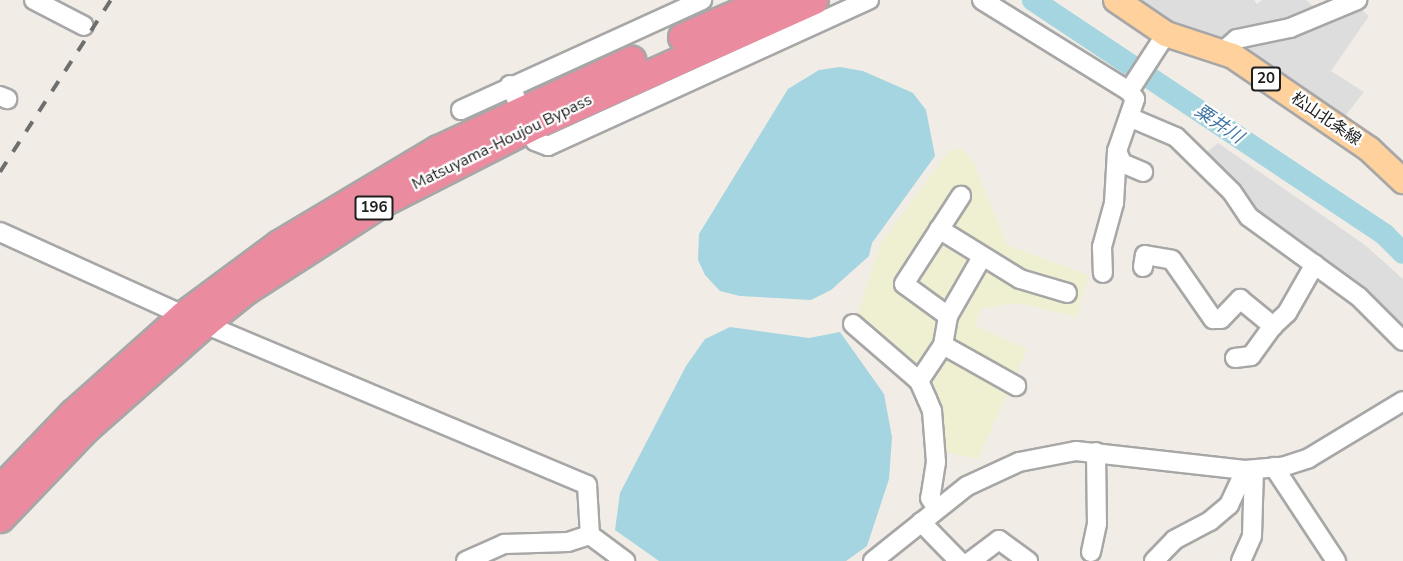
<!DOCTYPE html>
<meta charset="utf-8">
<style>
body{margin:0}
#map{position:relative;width:1403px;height:561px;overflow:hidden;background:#f1ede6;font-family:"Nunito Sans","Noto Sans JP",sans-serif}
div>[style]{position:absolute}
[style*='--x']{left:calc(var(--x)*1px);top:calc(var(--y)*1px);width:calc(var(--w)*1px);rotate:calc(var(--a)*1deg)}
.residential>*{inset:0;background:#dedddd}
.farmland>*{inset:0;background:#eff0d1}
.water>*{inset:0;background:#a4d5e0}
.river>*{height:22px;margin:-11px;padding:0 11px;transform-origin:11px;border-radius:11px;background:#a4d5e0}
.roads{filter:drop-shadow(2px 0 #a7a7a7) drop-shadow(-2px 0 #a7a7a7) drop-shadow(0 2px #a7a7a7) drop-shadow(0 -2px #a7a7a7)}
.minor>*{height:18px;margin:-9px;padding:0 9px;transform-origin:9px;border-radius:9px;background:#fff}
.major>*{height:24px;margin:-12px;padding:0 12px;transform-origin:12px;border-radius:12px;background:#ffd19d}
.highway>*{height:27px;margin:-13.5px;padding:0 13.5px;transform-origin:13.5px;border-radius:13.5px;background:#eb8ba0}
.rail>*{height:4px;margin-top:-2px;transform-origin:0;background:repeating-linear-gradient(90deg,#6e6e6e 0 12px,transparent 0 24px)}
span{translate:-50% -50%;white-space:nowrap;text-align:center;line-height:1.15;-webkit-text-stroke:4.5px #fff;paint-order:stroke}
.shield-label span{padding:2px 4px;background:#fff;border:2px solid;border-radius:4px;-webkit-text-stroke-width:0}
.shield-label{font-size:15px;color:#202020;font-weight:700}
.street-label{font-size:16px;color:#202020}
.water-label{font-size:18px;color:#4277a5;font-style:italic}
</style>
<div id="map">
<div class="residential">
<div style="clip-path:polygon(1129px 0,1254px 0,1257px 4px,1262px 0,1306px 0,1319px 11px,1350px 0,1369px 16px,1331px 71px,1364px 92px,1341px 121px,1174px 32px)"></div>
<div style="clip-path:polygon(1218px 143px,1365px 245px,1403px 279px,1403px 336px,1264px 224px,1203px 155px)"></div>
</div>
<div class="farmland">
<div style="clip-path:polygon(961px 148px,972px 159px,1007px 245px,1088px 275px,1077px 317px,1019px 303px,982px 308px,975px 326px,1027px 349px,978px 459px,940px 451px,943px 422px,933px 379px,857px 317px,880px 244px,950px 150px)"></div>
</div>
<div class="water">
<div style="clip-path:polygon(840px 67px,863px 71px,913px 93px,926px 110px,935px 156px,872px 243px,869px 256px,831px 290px,811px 300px,740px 296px,720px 291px,705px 275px,698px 260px,699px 234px,788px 89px,819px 70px)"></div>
<div style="clip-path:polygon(730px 327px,809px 338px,840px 332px,884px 394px,892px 437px,889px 479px,867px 546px,846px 561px,659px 561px,615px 530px,620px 493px,686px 366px,705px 339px)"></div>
</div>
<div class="river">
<div style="--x:1033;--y:0;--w:423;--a:33.7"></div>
<div style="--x:1385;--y:235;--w:25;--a:45"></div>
</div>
<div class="roads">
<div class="minor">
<div style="--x:34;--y:0;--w:56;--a:27.5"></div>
<div style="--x:982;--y:0;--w:173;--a:31.8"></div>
<div style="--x:1129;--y:91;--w:10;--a:53"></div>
<div style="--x:1135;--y:99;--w:55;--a:109.1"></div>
<div style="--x:1117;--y:151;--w:52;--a:93.3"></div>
<div style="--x:1114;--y:203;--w:46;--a:105.3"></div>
<div style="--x:1102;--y:247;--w:26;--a:88"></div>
<div style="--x:1222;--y:52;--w:20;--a:-41"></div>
<div style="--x:1237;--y:39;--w:54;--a:-11.7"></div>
<div style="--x:1290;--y:28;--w:73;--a:-22.7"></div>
<div style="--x:510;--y:85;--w:61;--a:65.9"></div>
<div style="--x:535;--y:141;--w:14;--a:21"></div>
<div style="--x:548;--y:146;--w:353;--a:-24.5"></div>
<div style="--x:1129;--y:91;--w:68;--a:-57"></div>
<div style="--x:0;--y:96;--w:8;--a:23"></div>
<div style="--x:461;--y:110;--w:265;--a:-24.5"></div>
<div style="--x:1129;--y:117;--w:51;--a:23.1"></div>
<div style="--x:1176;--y:137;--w:78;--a:44.5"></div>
<div style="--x:1232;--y:192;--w:30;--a:56"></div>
<div style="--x:1249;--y:217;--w:136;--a:36"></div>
<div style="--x:1359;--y:297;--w:62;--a:45"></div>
<div style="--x:1117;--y:151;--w:13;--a:67"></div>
<div style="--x:1122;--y:163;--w:23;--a:23"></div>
<div style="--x:939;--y:229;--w:95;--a:31.7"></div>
<div style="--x:1020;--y:279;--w:49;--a:16.6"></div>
<div style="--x:0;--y:232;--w:201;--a:24.4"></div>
<div style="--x:183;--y:315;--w:438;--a:22.8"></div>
<div style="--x:587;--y:485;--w:50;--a:86.6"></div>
<div style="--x:590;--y:535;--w:44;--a:36.6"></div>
<div style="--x:1143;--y:267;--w:12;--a:-81"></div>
<div style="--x:1145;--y:255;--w:27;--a:10"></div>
<div style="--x:1172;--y:260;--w:72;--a:55.2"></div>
<div style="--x:1213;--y:319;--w:8;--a:0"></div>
<div style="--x:1221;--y:319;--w:28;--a:-46"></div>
<div style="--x:1240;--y:299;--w:43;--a:39.3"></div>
<div style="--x:1273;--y:326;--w:19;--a:-43"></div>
<div style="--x:1287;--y:313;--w:56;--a:-60.3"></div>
<div style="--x:948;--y:316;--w:68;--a:-60"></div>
<div style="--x:853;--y:324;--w:87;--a:40.8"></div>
<div style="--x:919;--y:381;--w:20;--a:66"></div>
<div style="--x:927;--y:399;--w:13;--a:67"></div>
<div style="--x:932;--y:411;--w:51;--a:85.5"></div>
<div style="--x:936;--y:462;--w:36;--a:99"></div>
<div style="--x:930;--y:498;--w:12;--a:55"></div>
<div style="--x:943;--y:345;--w:84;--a:29.3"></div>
<div style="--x:1235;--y:358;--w:16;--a:-7"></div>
<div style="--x:1251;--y:356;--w:37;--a:-54"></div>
<div style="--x:919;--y:381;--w:43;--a:-56.3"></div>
<div style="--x:943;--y:345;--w:29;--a:-80"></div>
<div style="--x:948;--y:316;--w:54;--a:-144"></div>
<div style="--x:904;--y:284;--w:105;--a:-57.1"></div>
<div style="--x:1274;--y:467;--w:113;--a:56.6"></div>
<div style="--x:921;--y:522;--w:54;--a:45.7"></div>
<div style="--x:1091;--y:552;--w:29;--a:-78"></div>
<div style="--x:1097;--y:524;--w:72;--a:-90.8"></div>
<div style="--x:466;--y:561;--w:42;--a:-24.1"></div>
<div style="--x:504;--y:544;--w:64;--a:-1.8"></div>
<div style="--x:568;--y:542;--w:23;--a:-18"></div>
<div style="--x:873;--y:561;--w:120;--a:-38.6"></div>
<div style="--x:967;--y:486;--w:57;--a:-24.8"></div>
<div style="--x:1019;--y:462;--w:58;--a:-10.9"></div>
<div style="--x:1076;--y:451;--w:170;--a:6.4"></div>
<div style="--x:1245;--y:470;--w:37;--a:-5"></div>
<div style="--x:1282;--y:467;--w:28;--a:-18"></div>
<div style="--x:1309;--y:458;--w:110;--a:-31.2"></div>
<div style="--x:971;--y:561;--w:35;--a:-37"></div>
<div style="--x:999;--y:540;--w:36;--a:36"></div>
<div style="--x:1154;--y:561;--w:29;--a:-46"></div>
<div style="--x:1174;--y:540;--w:41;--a:-27.8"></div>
<div style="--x:1210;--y:521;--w:25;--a:-40"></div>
<div style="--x:1229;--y:505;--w:38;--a:-65"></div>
<div style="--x:1241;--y:561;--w:27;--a:-66"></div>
<div style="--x:1252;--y:536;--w:66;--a:-88.3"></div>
</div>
<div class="major">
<div style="--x:1116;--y:0;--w:60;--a:34.2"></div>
<div style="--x:1166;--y:34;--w:71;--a:18.2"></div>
<div style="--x:1233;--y:56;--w:165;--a:34.4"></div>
<div style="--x:1369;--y:149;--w:47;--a:43.3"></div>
</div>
<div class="highway">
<div style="--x:682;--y:37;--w:94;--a:-23.3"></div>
<div style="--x:0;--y:489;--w:105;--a:-46.2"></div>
<div style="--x:73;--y:413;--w:147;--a:-41.7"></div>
<div style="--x:183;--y:315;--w:119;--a:-36.5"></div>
<div style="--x:279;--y:244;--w:185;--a:-30.9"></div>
<div style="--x:438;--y:149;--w:213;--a:-24.8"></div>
<div style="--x:0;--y:518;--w:124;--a:-46.3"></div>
<div style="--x:86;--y:428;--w:159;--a:-41.4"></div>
<div style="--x:205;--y:323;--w:53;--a:-38.8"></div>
<div style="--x:246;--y:290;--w:161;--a:-32.8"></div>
<div style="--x:381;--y:203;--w:165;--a:-27"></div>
<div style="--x:528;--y:128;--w:313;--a:-24.1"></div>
</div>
</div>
<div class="rail">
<div style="--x:0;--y:172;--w:205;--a:-57.2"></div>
</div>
<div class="shield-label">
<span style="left:1266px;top:79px">20</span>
<span style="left:374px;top:208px">196</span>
</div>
<div class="street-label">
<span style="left:1326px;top:119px;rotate:34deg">松山北条線</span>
<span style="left:502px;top:142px;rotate:-26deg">Matsuyama-Houjou Bypass</span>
</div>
<div class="water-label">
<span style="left:1219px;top:124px;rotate:34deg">粟井川</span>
</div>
</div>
